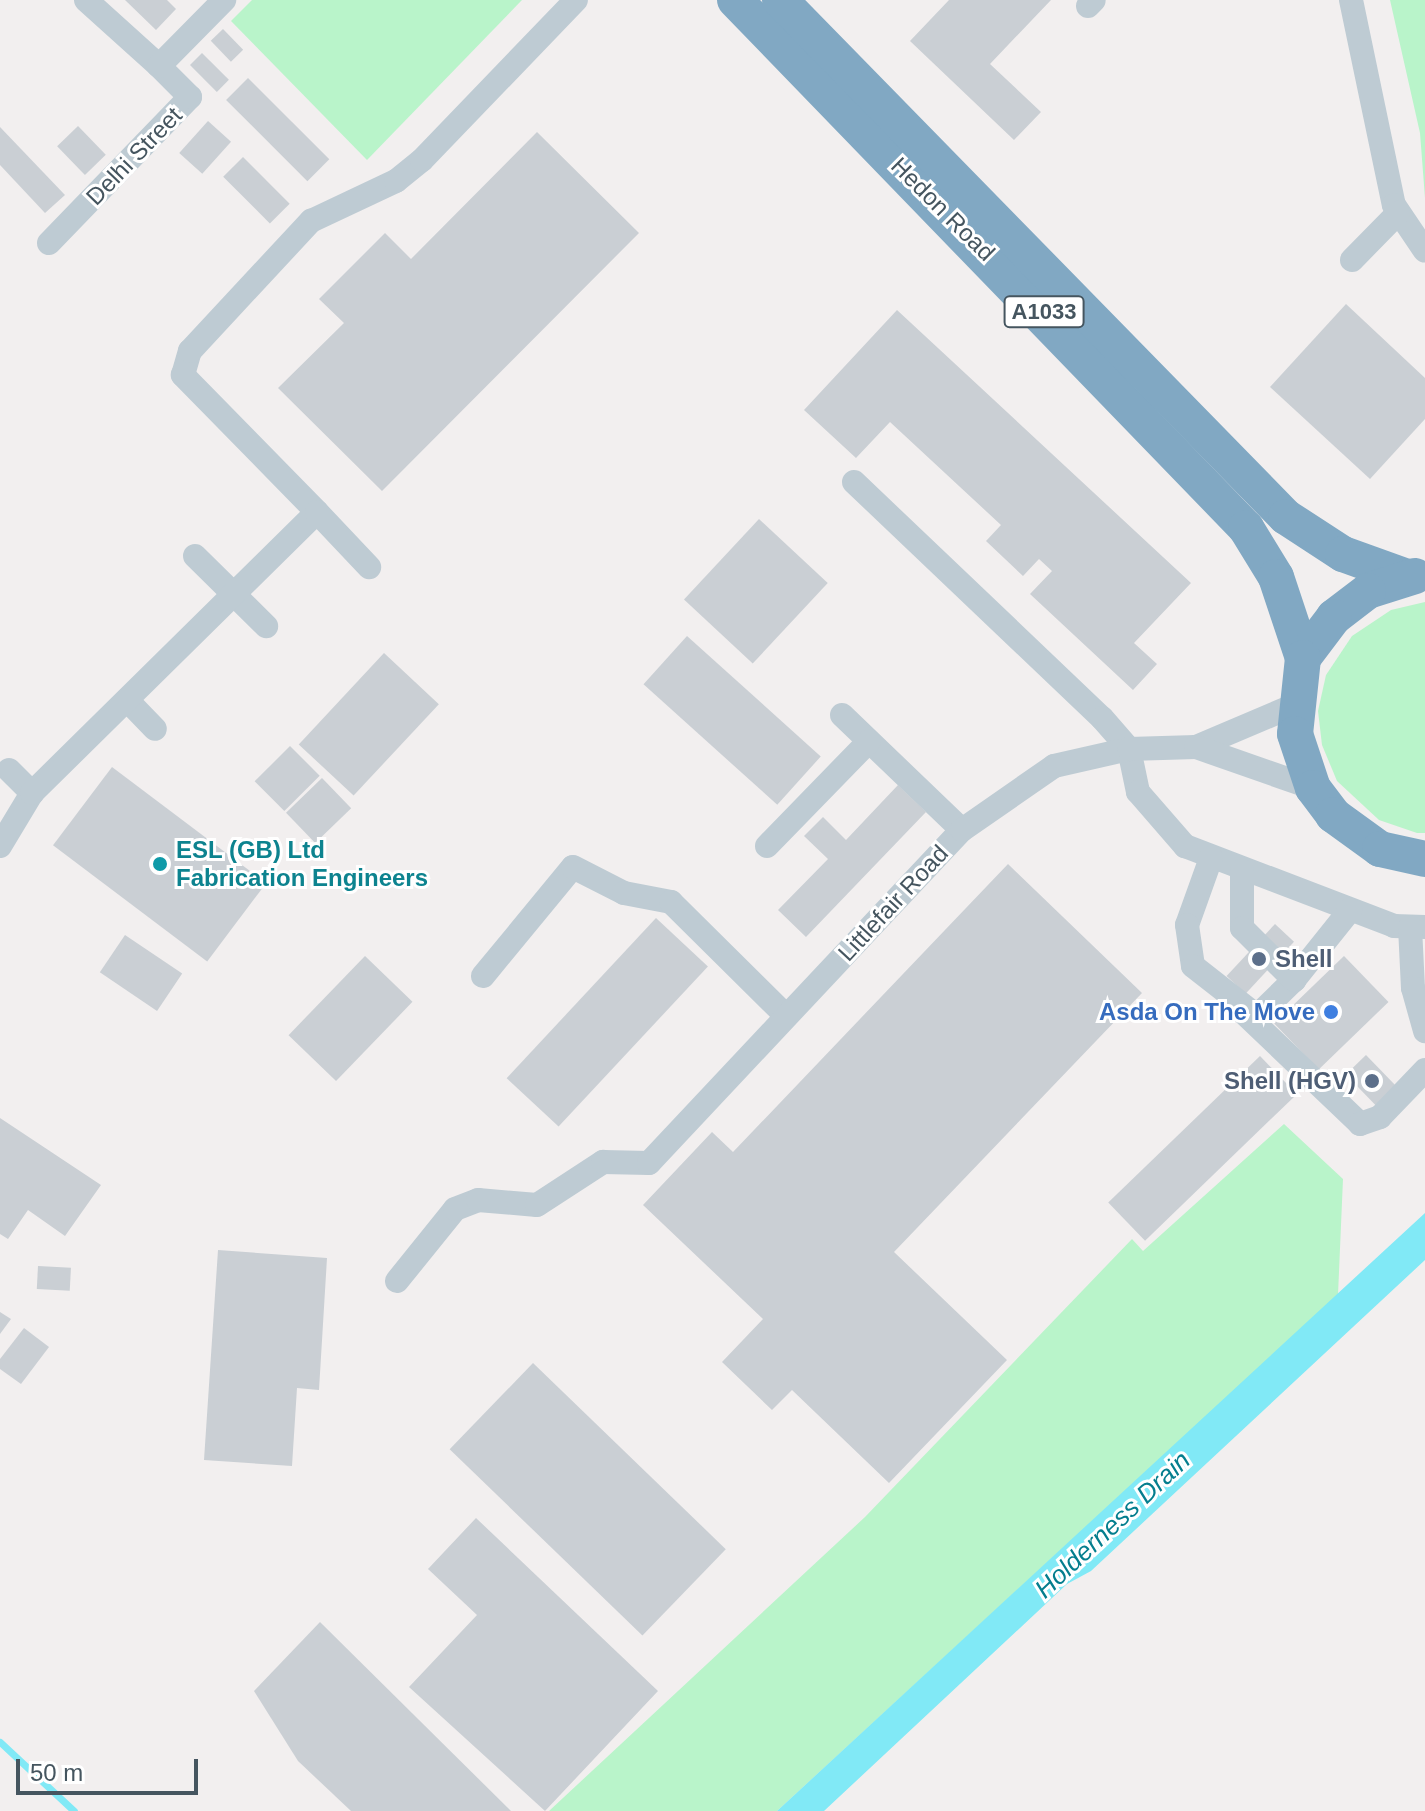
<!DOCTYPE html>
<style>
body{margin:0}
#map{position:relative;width:1425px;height:1811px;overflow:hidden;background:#f2efef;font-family:Helvetica,sans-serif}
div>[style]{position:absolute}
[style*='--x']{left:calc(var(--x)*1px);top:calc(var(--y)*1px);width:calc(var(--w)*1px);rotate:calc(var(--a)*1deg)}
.green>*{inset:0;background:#b9f4ca}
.water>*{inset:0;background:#81e9f6}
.stream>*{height:7px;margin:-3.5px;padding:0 3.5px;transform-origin:3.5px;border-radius:3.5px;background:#81e9f6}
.building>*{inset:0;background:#cacfd4;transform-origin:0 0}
.minor>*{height:24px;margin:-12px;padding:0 12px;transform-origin:12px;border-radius:12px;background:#becbd3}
.highway>*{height:36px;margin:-18px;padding:0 18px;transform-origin:18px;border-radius:18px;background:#81a8c3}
.dots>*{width:22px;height:22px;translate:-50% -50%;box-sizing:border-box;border:4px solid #fff;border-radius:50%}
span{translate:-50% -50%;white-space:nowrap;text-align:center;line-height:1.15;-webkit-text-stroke:6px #fff;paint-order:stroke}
.shield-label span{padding:2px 6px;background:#fff;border:2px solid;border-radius:6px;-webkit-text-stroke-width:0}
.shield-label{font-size:22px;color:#45555f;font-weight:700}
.street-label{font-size:24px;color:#45555f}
.culture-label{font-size:24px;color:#0d838f;font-weight:700}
.left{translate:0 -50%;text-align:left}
.service-label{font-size:24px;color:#4e5e75;font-weight:700}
.right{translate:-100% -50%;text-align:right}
.shop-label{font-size:24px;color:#366cbe;font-weight:700}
.water-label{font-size:26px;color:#047e8e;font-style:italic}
.scale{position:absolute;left:16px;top:1759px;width:182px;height:36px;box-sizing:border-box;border:4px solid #45555f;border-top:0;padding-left:10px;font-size:24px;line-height:28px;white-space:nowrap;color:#45555f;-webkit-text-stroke:6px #fff;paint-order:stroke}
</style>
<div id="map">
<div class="green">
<div style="clip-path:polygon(252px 0,522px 0,367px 160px,231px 21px)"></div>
<div style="clip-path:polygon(1390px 0,1425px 0,1425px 198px,1420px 133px)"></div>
<div style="clip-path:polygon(1425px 602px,1425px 833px,1417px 833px,1379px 820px,1337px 781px,1322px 745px,1318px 711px,1326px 675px,1352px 636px,1391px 610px)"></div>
<div style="clip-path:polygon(1284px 1124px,1343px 1179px,1338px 1295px,777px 1811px,549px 1811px,865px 1517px,1132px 1239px,1143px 1251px)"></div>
</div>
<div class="water">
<div style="clip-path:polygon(1425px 1213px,1425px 1260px,1091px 1571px,1067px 1584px,824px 1811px,777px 1811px)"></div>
</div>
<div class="stream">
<div style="--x:0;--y:1742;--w:101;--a:43"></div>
</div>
<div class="building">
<div style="clip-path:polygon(125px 0,167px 0,176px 9px,156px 30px)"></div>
<div style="clip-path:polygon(949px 0,1051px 0,990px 64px,1041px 112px,1014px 140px,910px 41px)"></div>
<div style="left:223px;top:29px;width:29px;height:17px;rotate:46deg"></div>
<div style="left:202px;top:53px;width:38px;height:17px;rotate:45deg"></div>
<div style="left:248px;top:78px;width:115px;height:31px;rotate:45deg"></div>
<div style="left:208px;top:121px;width:31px;height:43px;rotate:42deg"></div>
<div style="left:78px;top:126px;width:40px;height:29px;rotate:46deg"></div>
<div style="clip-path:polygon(0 127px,65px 195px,45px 213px,0 165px)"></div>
<div style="clip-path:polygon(537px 132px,639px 233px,382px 491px,278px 388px,344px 323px,319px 299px,385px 233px,411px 259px)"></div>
<div style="left:243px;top:157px;width:66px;height:28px;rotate:45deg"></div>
<div style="clip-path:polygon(1346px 304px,1425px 378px,1425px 419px,1370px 479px,1270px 387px)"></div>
<div style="clip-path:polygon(897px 310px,1191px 583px,1134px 643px,1157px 664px,1133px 690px,1030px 594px,1052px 571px,1039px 559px,1023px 576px,986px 541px,1001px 525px,890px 422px,856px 458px,804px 410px)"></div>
<div style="left:759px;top:519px;width:94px;height:110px;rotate:43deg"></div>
<div style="left:687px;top:636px;width:180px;height:65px;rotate:42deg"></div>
<div style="left:384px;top:653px;width:75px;height:125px;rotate:43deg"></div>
<div style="left:290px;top:746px;width:42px;height:50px;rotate:45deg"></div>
<div style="left:112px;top:767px;width:193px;height:98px;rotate:37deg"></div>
<div style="left:322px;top:778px;width:42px;height:50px;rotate:46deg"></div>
<div style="clip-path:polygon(898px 785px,926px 812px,806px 937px,778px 910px,828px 859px,804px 836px,823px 817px,846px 840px)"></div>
<div style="clip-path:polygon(1008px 864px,1142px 993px,894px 1252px,1007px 1360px,889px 1483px,792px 1390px,772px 1410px,722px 1362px,763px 1319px,643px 1205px,712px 1132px,733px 1152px)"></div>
<div style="left:656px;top:918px;width:71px;height:219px;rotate:43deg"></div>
<div style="left:1275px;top:924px;width:26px;height:71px;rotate:43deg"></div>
<div style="left:125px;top:935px;width:69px;height:45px;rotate:34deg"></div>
<div style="left:365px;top:956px;width:66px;height:110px;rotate:44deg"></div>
<div style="left:1344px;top:956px;width:64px;height:97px;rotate:46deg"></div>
<div style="left:1366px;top:1055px;width:46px;height:28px;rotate:46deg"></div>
<div style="left:1260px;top:1056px;width:53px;height:211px;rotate:46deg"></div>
<div style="clip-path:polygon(0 1118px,101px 1185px,65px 1236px,28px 1210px,8px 1239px,0 1234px)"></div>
<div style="clip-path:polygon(218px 1250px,327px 1258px,319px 1390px,297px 1388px,292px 1466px,204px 1460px)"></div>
<div style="left:38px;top:1266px;width:33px;height:23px;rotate:3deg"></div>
<div style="clip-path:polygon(0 1312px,11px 1319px,0 1334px)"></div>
<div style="clip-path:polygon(24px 1328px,49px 1347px,21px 1384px,0 1369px,0 1359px)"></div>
<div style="left:533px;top:1363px;width:268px;height:120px;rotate:44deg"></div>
<div style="clip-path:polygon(476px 1518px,658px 1691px,545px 1811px,409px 1687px,477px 1615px,428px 1569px)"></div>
<div style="clip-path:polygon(320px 1622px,511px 1811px,351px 1811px,298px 1761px,254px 1691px)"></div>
</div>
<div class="minor">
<div style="--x:86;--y:0;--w:98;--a:42.1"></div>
<div style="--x:1351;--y:0;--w:209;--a:78.2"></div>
<div style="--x:1394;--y:205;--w:55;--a:56"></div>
<div style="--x:1088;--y:6;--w:8;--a:-45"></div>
<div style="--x:49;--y:243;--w:203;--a:-46"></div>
<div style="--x:190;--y:97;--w:44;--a:-135"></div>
<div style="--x:159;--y:66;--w:93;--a:-45.4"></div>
<div style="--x:1352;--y:260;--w:66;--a:-45.6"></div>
<div style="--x:854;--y:482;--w:342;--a:43.6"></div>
<div style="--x:1102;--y:718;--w:41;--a:48.9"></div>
<div style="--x:1129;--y:749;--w:44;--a:78.2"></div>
<div style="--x:1138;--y:792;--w:72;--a:49"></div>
<div style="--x:1185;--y:846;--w:224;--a:20.9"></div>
<div style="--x:1394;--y:926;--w:31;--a:2"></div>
<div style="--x:317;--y:512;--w:192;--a:-134.4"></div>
<div style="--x:183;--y:375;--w:25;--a:-74"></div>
<div style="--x:190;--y:351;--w:178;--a:-47.1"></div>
<div style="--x:311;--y:221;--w:94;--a:-25.2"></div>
<div style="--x:396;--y:181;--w:33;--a:-39"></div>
<div style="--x:422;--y:160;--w:222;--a:-46.1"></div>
<div style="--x:195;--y:556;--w:100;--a:44.6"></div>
<div style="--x:127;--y:700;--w:40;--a:46"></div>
<div style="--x:842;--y:715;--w:166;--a:43.8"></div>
<div style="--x:1196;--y:747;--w:108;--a:-23"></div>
<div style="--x:9;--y:770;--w:33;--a:45"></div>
<div style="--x:0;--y:846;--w:62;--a:-58.9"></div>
<div style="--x:32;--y:793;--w:400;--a:-44.6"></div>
<div style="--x:317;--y:512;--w:76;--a:46.6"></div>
<div style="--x:767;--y:846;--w:146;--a:-45.8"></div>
<div style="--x:1211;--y:858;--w:71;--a:109.7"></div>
<div style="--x:1187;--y:925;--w:41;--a:81.7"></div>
<div style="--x:1193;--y:966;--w:81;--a:38"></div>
<div style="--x:1257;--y:1016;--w:52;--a:-44.2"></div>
<div style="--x:1242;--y:871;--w:57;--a:90"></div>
<div style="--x:1242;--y:928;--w:74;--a:45"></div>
<div style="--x:1294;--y:980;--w:90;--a:-51.3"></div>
<div style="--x:1410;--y:927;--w:61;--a:87.2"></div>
<div style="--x:1413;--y:988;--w:45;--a:74.4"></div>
<div style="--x:483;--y:976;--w:141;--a:-50.5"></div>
<div style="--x:573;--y:867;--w:57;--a:27"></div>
<div style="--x:624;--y:893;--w:48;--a:10.8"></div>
<div style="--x:671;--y:902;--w:162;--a:44.7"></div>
<div style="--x:1243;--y:1012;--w:162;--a:43.7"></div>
<div style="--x:1360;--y:1124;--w:21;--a:-19"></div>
<div style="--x:1380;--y:1117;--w:65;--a:-46.2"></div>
<div style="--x:397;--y:1281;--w:92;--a:-51.1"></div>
<div style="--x:455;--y:1209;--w:25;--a:-21"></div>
<div style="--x:478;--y:1200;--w:59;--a:4.8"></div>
<div style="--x:537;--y:1205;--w:79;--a:-33.1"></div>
<div style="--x:603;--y:1162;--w:46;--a:1.2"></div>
<div style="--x:649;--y:1163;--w:457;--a:-46.8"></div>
<div style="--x:962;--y:830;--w:112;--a:-34.8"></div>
<div style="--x:1054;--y:766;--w:77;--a:-12.8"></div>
<div style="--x:1129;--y:749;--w:67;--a:-1.7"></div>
<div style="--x:1196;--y:747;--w:124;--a:19.3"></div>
</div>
<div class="highway">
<div style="--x:735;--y:0;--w:735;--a:45.94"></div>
<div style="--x:1246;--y:528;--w:57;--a:58.5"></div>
<div style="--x:1276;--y:577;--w:85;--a:71.6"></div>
<div style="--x:780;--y:0;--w:723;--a:45.62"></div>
<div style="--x:1286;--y:517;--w:68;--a:33"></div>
<div style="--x:1343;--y:554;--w:68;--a:19.8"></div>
<div style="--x:1415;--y:576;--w:49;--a:162.3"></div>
<div style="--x:1368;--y:591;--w:43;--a:142.6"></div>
<div style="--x:1334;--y:617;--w:51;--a:127.1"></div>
<div style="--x:1303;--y:658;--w:76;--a:96"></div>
<div style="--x:1295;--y:734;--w:57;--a:71.6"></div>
<div style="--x:1313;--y:788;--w:34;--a:53"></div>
<div style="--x:1333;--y:815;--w:58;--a:35.9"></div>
<div style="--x:1380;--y:849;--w:46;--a:12.5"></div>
</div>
<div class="dots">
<div style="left:160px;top:864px;background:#0f9aa8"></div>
<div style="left:1259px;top:959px;background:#5c6f8a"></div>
<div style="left:1331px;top:1012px;background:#3f7fe0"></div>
<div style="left:1372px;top:1081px;background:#5c6f8a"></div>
</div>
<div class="shield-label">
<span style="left:1044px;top:312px">A1033</span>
</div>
<div class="street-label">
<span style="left:134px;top:156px;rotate:-46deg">Delhi Street</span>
<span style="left:943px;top:209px;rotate:45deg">Hedon Road</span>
<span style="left:893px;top:903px;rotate:-47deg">Littlefair Road</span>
</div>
<div class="culture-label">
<span class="left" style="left:176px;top:864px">ESL (GB) Ltd<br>Fabrication Engineers</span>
</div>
<div class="service-label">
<span class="left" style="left:1275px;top:959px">Shell</span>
<span class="right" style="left:1356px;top:1081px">Shell (HGV)</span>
</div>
<div class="shop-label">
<span class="right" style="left:1315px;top:1012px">Asda On The Move</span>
</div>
<div class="water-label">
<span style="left:1113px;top:1525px;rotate:-43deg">Holderness Drain</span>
</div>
<div class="scale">50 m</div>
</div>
